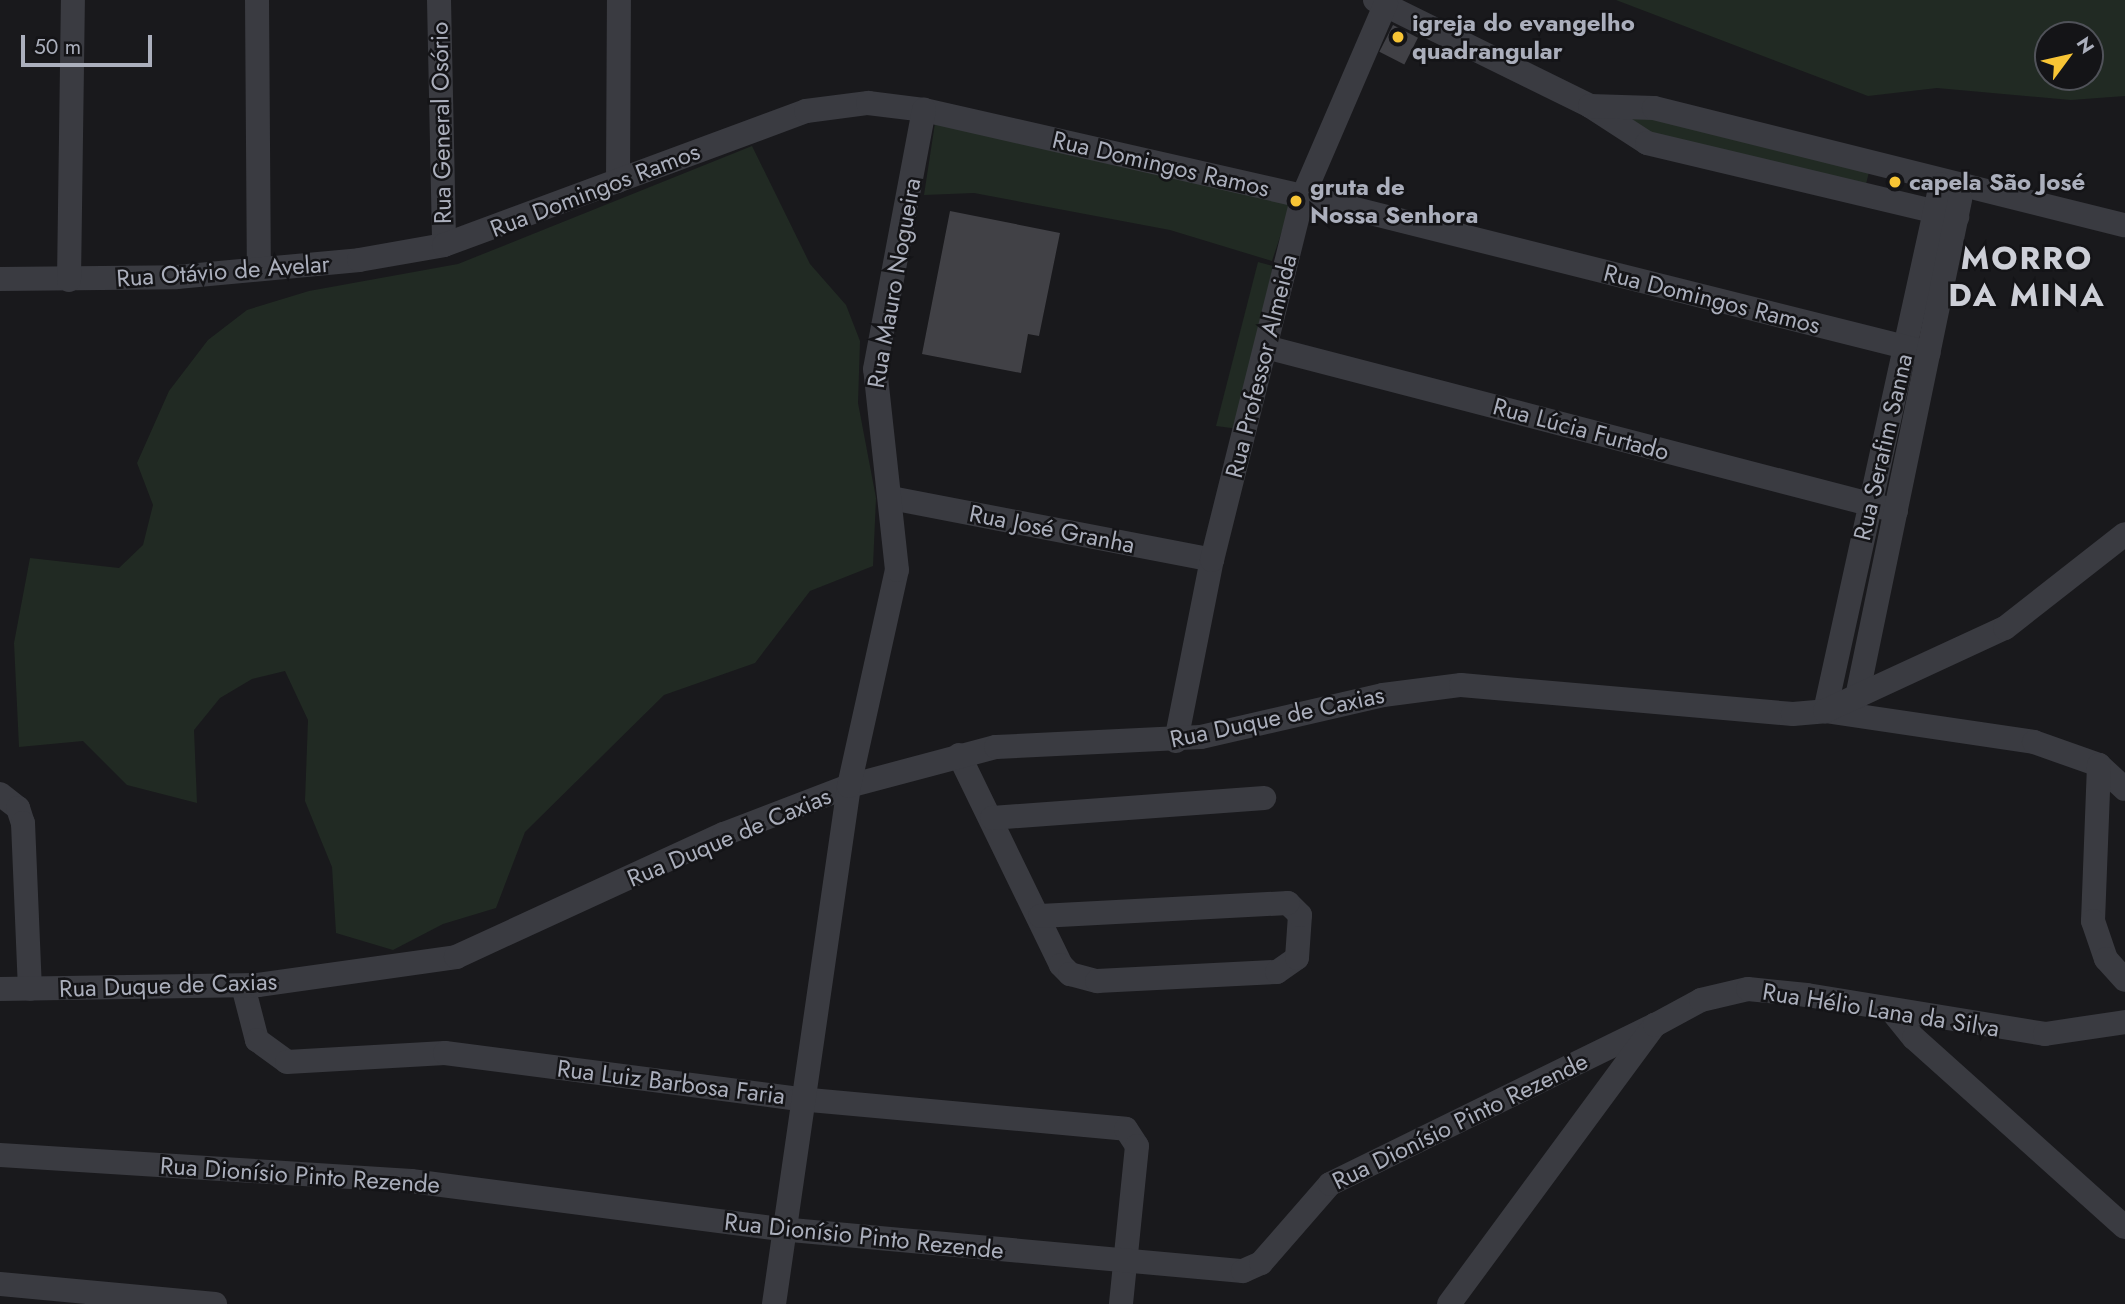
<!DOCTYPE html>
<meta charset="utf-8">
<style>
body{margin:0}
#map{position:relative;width:2125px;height:1304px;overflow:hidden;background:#19191c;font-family:Jost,sans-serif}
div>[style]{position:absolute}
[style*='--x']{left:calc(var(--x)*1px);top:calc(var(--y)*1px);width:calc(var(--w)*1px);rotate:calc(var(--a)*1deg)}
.green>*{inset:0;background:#212a23}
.building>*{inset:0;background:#414146;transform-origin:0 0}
.minor>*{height:24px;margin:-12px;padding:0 12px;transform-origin:12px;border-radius:12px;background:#3a3b41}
.dots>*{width:19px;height:19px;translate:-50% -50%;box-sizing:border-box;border:4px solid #141417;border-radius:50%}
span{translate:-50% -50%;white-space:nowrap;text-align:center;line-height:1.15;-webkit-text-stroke:5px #141417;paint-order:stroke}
.poi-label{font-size:24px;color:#abafbc;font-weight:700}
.left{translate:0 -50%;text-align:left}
.street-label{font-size:24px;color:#abafbc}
.district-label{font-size:32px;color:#cdcfd7;font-weight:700;letter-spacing:2px}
.north{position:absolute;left:2034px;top:21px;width:70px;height:70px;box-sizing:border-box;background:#141417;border:2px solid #505259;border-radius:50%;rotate:57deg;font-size:19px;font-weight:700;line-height:28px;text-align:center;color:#abafbc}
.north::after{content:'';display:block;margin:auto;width:24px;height:32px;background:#f8c535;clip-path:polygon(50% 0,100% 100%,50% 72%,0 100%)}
.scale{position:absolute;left:21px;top:35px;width:131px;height:32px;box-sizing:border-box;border:4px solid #abafbc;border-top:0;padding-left:9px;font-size:21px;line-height:24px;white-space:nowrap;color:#abafbc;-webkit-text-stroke:5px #141417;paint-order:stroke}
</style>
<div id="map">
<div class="green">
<div style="clip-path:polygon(evenodd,1616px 0,2125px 0,2125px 96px,2071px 100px,1937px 88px,1868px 96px,1616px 0,2048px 35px,2090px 35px,2090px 77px,2048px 77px,2048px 35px)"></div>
<div style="clip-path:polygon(1605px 109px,1870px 168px,1866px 184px,1633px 129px)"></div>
<div style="clip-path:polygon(935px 123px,1292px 201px,1272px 261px,1170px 230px,974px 193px,924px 195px)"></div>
<div style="clip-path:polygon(752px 146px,810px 264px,846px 305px,860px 341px,858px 403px,876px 498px,873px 566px,810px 591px,755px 663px,664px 695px,525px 832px,496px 908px,443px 924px,393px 950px,336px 933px,332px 867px,305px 801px,308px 720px,285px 671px,252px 679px,220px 698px,194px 730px,197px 803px,127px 785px,83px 741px,19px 747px,14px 643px,30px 558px,119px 568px,143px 545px,153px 505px,137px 463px,169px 391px,208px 340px,247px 310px,309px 291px,458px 264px)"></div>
<div style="clip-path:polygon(1258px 262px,1273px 266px,1239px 429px,1216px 426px)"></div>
</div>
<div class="building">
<div style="left:1393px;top:25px;width:28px;height:30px;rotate:27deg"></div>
<div style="clip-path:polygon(950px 211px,1060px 233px,1039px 336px,1028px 334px,1021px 373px,922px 354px)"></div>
</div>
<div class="minor">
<div style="--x:257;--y:0;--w:269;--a:89.6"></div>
<div style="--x:439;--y:0;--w:245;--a:88.8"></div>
<div style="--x:1375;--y:0;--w:240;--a:26.2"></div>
<div style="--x:1590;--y:106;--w:68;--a:33"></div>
<div style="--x:1647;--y:143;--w:319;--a:13.4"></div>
<div style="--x:1590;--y:106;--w:64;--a:1.8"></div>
<div style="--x:1654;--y:108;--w:485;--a:14"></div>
<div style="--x:618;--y:181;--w:181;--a:-89.7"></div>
<div style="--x:1941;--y:184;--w:540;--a:102.41"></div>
<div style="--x:1825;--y:711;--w:211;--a:8.4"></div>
<div style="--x:2034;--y:742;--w:69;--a:19.5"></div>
<div style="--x:2099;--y:765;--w:35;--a:43"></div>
<div style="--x:0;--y:279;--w:177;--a:-0.6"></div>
<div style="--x:177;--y:277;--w:183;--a:-5.3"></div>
<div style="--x:359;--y:260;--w:86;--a:-10"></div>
<div style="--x:444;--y:245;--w:386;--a:-20.3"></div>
<div style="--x:806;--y:111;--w:63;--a:-7.4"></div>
<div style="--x:868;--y:103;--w:56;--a:7.1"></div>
<div style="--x:924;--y:110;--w:389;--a:12.8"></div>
<div style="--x:1303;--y:196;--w:645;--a:14.08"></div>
<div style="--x:69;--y:280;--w:280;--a:-89.2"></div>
<div style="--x:1266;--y:347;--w:651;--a:14.59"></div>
<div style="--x:891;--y:498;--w:327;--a:10.9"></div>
<div style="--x:1857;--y:697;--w:508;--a:-78.29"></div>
<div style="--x:1176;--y:741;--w:185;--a:-78.8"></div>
<div style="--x:1212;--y:560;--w:375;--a:-76"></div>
<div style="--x:1303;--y:196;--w:210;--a:-66.7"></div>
<div style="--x:959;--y:755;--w:233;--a:64.1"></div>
<div style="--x:1061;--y:965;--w:13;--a:45"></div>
<div style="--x:1070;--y:974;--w:28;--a:15"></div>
<div style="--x:1097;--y:981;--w:180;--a:-2.9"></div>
<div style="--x:1277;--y:972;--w:24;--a:-35"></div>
<div style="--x:1297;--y:958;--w:43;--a:-86"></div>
<div style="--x:1300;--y:915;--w:17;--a:-135"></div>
<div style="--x:1288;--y:903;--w:248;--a:177"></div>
<div style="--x:2099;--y:765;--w:156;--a:92.2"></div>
<div style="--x:2093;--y:921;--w:40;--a:71.1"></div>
<div style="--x:2106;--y:959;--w:28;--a:48"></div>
<div style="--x:0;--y:794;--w:23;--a:38"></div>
<div style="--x:18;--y:808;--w:16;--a:72"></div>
<div style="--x:23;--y:823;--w:166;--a:87.6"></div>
<div style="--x:992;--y:818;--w:273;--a:-4.2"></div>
<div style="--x:243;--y:986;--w:56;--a:75.5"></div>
<div style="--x:257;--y:1040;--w:37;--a:36"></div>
<div style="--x:287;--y:1062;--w:158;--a:-3.3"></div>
<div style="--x:445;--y:1053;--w:357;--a:7.4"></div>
<div style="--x:799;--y:1099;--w:328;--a:5.2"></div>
<div style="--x:1126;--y:1129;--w:20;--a:57"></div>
<div style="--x:1137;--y:1146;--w:159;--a:95.8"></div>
<div style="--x:0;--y:989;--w:258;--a:-0.9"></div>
<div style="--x:258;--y:985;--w:200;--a:-8"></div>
<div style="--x:456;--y:957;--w:295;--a:-24.7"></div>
<div style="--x:724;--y:834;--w:134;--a:-21"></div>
<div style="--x:849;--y:786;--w:152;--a:-14.9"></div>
<div style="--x:996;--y:747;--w:205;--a:-2.8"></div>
<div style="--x:1201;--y:737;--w:187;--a:-13"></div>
<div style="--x:1383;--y:695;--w:79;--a:-7.3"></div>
<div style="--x:1461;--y:685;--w:333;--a:5"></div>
<div style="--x:1793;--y:714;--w:32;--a:-5"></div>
<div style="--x:1825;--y:711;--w:198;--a:-24.8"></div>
<div style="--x:2005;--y:628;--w:152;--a:-38.1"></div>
<div style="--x:1891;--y:1010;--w:36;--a:51"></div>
<div style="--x:1914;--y:1038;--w:283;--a:41.9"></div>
<div style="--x:0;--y:1155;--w:412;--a:3.6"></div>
<div style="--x:411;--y:1181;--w:372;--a:7.4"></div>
<div style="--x:780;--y:1229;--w:465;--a:5.2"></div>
<div style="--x:1243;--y:1271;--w:20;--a:-24"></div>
<div style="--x:1261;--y:1263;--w:105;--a:-48.9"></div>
<div style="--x:1330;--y:1184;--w:362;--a:-26.1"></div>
<div style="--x:0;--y:1284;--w:216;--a:5.3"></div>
<div style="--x:774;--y:1304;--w:523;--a:-81.76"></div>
<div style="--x:849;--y:786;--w:221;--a:-77.5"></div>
<div style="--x:897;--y:570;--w:202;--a:-96.2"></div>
<div style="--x:875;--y:369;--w:264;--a:-79.3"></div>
<div style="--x:1449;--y:1304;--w:347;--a:-53.6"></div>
<div style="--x:1655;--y:1025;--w:52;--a:-28.5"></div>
<div style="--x:1701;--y:1000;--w:48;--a:-13.2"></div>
<div style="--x:1748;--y:989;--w:59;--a:5.8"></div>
<div style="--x:1807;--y:995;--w:241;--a:9.3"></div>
<div style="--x:2045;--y:1034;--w:81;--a:-8.5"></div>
</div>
<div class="dots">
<div style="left:1398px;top:37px;background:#f8c535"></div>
<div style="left:1895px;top:182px;background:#f8c535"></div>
<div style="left:1296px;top:201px;background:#f8c535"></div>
</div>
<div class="poi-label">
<span class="left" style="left:1412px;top:37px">igreja do evangelho<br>quadrangular</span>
<span class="left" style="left:1909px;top:182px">capela São José</span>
<span class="left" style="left:1310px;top:201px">gruta de<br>Nossa Senhora</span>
</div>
<div class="street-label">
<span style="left:441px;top:123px;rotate:-91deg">Rua General Osório</span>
<span style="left:1161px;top:164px;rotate:13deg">Rua Domingos Ramos</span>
<span style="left:595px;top:190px;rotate:-21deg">Rua Domingos Ramos</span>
<span style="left:223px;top:271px;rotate:-4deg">Rua Otávio de Avelar</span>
<span style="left:894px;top:283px;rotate:-80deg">Rua Mauro Nogueira</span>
<span style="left:1712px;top:299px;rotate:14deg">Rua Domingos Ramos</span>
<span style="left:1261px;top:366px;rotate:-76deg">Rua Professor Almeida</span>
<span style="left:1581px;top:429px;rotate:15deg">Rua Lúcia Furtado</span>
<span style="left:1883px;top:447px;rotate:-77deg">Rua Serafim Sanna</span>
<span style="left:1052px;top:529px;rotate:11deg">Rua José Granha</span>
<span style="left:1277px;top:717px;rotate:-12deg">Rua Duque de Caxias</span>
<span style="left:729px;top:837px;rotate:-23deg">Rua Duque de Caxias</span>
<span style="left:168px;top:985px;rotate:-2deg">Rua Duque de Caxias</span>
<span style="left:1881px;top:1010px;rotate:9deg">Rua Hélio Lana da Silva</span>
<span style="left:671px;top:1082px;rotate:7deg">Rua Luiz Barbosa Faria</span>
<span style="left:1460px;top:1121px;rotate:-26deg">Rua Dionísio Pinto Rezende</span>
<span style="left:300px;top:1175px;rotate:4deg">Rua Dionísio Pinto Rezende</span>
<span style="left:864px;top:1236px;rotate:6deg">Rua Dionísio Pinto Rezende</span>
</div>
<div class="district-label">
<span style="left:2027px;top:277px">MORRO<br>DA MINA</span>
</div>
<div class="north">N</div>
<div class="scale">50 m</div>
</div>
